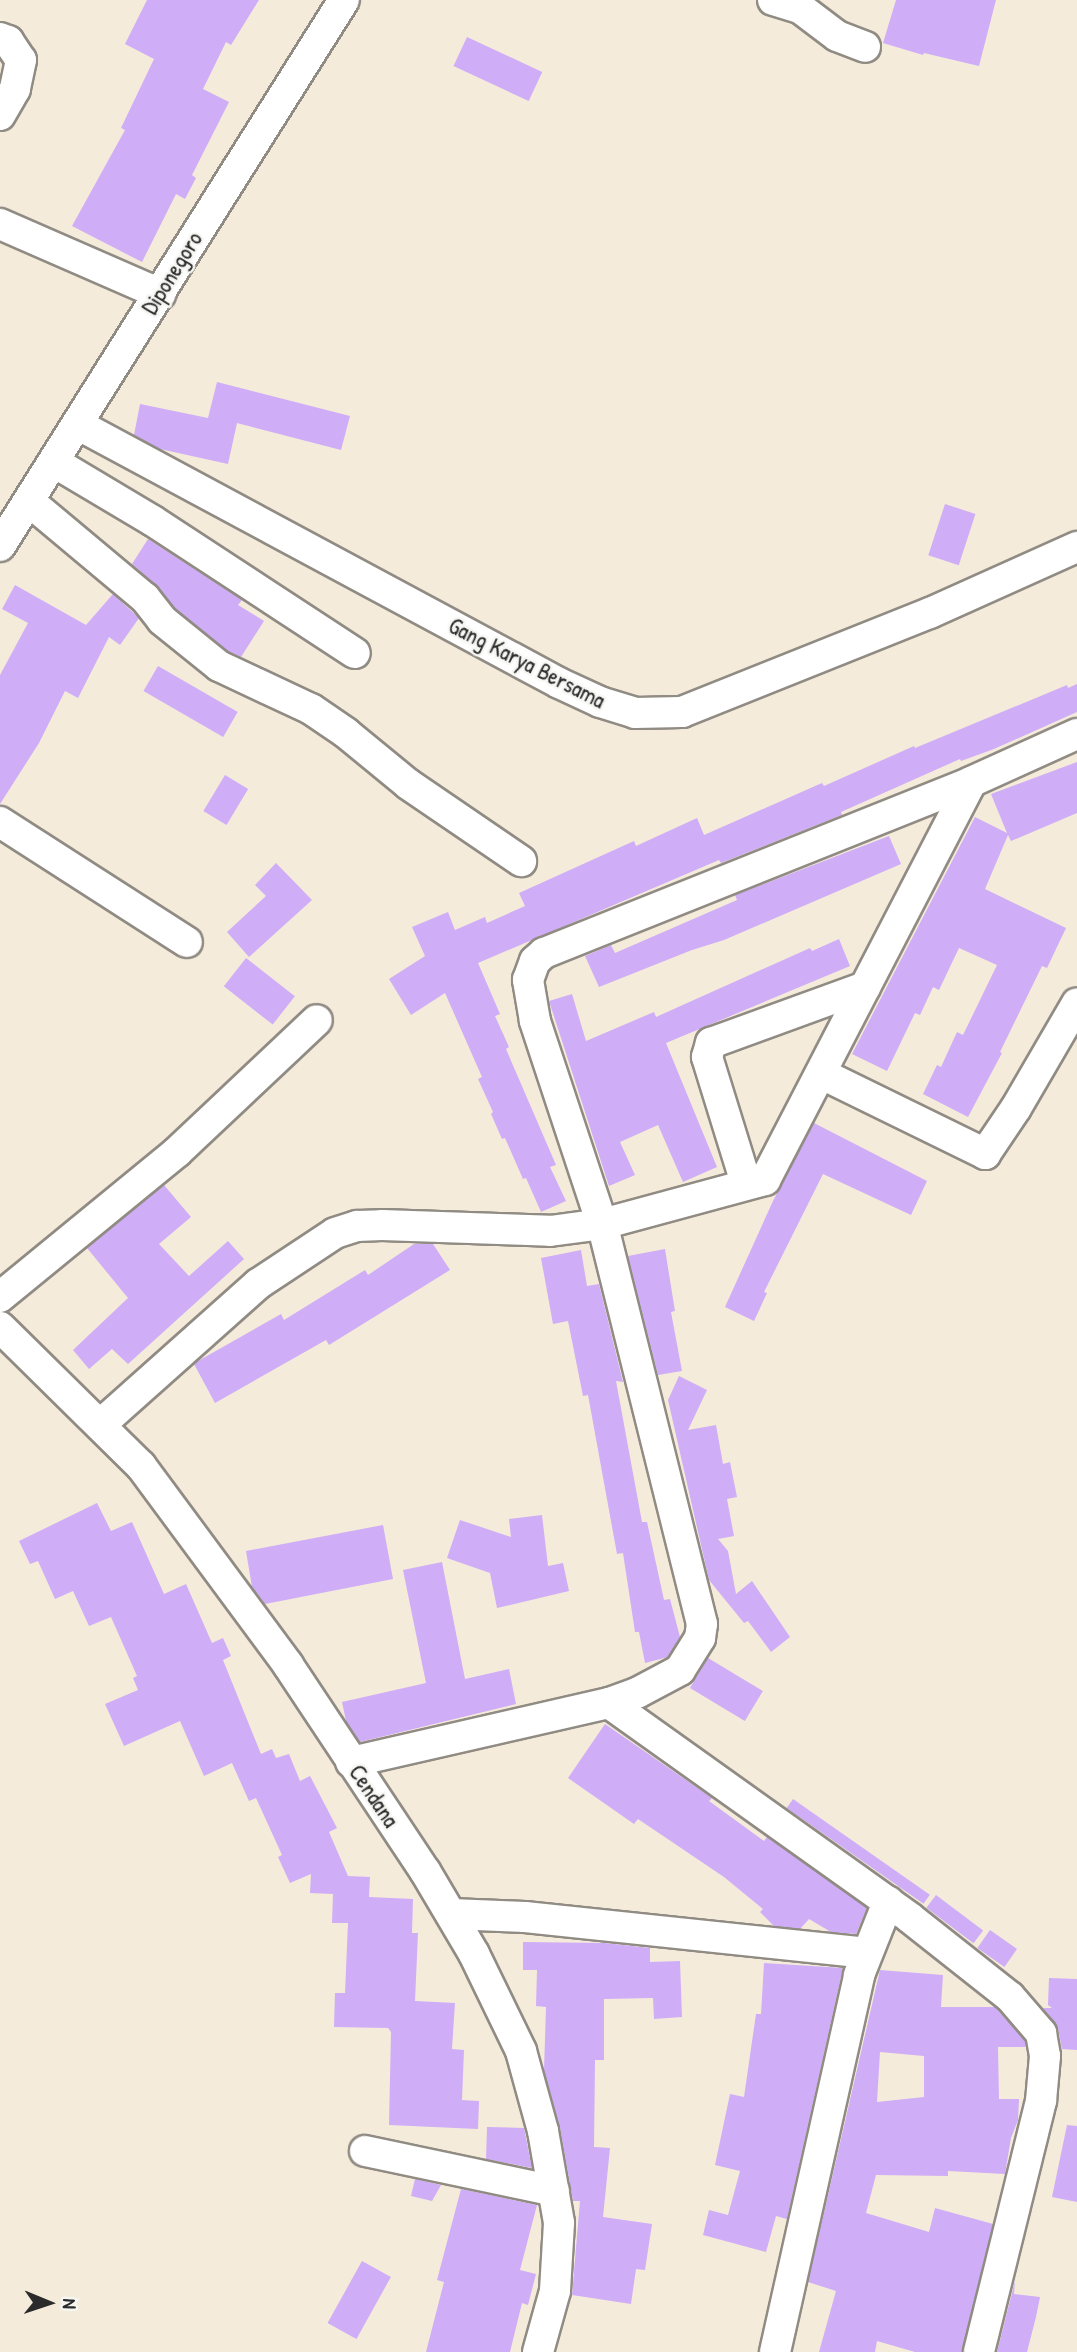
<!DOCTYPE html>
<style>
body{margin:0}
#map{position:relative;width:1077px;height:2352px;overflow:hidden;background:#f4ebdb;font-family:"Patrick Hand",sans-serif}
div>[style]{position:absolute}
[style*='--x']{left:calc(var(--x)*1px);top:calc(var(--y)*1px);width:calc(var(--w)*1px);rotate:calc(var(--a)*1deg)}
.building>*{inset:0;background:#cfadf7;transform-origin:0 0}
.roads{filter:drop-shadow(2px 0 #908b83) drop-shadow(-2px 0 #908b83) drop-shadow(0 2px #908b83) drop-shadow(0 -2px #908b83)}
.minor>*{height:30px;margin:-15px;padding:0 15px;transform-origin:15px;border-radius:15px;background:#fff}
span{translate:-50% -50%;white-space:nowrap;text-align:center;line-height:1.15;-webkit-text-stroke:5px #f6f6f2;paint-order:stroke}
.street-label{font-size:23px;color:#2b2b2b}
.north{position:absolute;left:14px;top:2268px;width:70px;height:70px;-webkit-text-stroke:5px #f6f6f2;paint-order:stroke;rotate:92deg;font-size:19px;font-weight:700;line-height:28px;text-align:center;color:#2b2b2b}
.north::after{content:'';display:block;margin:auto;width:24px;height:32px;background:#2b2b2b;clip-path:polygon(50% 0,100% 100%,50% 72%,0 100%)}
</style>
<div id="map">
<div class="building">
<div style="clip-path:polygon(147px 0,259px 0,231px 45px,226px 42px,203px 89px,229px 102px,192px 175px,196px 178px,185px 199px,176px 194px,142px 262px,72px 226px,125px 130px,121px 128px,154px 59px,125px 44px)"></div>
<div style="clip-path:polygon(896px 0,996px 0,979px 66px,924px 53px,923px 55px,883px 43px)"></div>
<div style="left:467px;top:37px;width:83px;height:32px;rotate:25deg"></div>
<div style="clip-path:polygon(217px 382px,350px 416px,341px 450px,237px 423px,228px 464px,160px 449px,134px 435px,140px 404px,208px 418px)"></div>
<div style="left:945px;top:504px;width:32px;height:54px;rotate:18deg"></div>
<div style="clip-path:polygon(148px 539px,242px 600px,238px 605px,264px 621px,241px 657px,228px 651px,175px 608px,156px 585px,132px 564px)"></div>
<div style="clip-path:polygon(15px 585px,86px 625px,113px 594px,139px 618px,120px 645px,109px 637px,78px 698px,65px 691px,39px 743px,0 804px,0 675px,28px 623px,2px 609px)"></div>
<div style="left:158px;top:666px;width:92px;height:29px;rotate:30deg"></div>
<div style="clip-path:polygon(1077px 684px,1077px 712px,994px 749px,961px 761px,960px 759px,841px 812px,842px 815px,721px 863px,719px 860px,478px 963px,500px 1014px,495px 1016px,509px 1047px,506px 1049px,556px 1165px,550px 1167px,566px 1201px,541px 1212px,526px 1178px,523px 1179px,505px 1138px,502px 1139px,491px 1114px,493px 1112px,478px 1079px,482px 1077px,445px 993px,411px 1015px,389px 979px,425px 956px,412px 927px,448px 912px,455px 930px,485px 917px,487px 923px,525px 906px,519px 893px,634px 841px,636px 846px,697px 818px,704px 835px,822px 783px,824px 786px,914px 746px,915px 748px,1067px 685px,1068px 688px)"></div>
<div style="clip-path:polygon(1077px 762px,1077px 813px,1011px 841px,1008px 835px,985px 889px,1066px 928px,1047px 968px,1042px 966px,1000px 1052px,1002px 1053px,968px 1117px,923px 1094px,937px 1065px,941px 1067px,957px 1032px,963px 1035px,997px 965px,959px 948px,939px 990px,933px 987px,920px 1015px,915px 1013px,887px 1071px,852px 1054px,975px 817px,1007px 833px,991px 794px)"></div>
<div style="left:225px;top:775px;width:27px;height:42px;rotate:31deg"></div>
<div style="clip-path:polygon(889px 836px,901px 864px,724px 940px,692px 950px,599px 987px,585px 956px,611px 945px,615px 953px,737px 900px,735px 895px)"></div>
<div style="clip-path:polygon(276px 863px,312px 900px,249px 957px,227px 932px,266px 896px,255px 885px)"></div>
<div style="clip-path:polygon(839px 939px,850px 966px,666px 1043px,717px 1167px,683px 1182px,658px 1125px,620px 1142px,635px 1175px,609px 1186px,549px 1001px,572px 994px,586px 1041px,654px 1012px,656px 1017px,810px 948px,812px 951px)"></div>
<div style="left:246px;top:958px;width:62px;height:36px;rotate:38deg"></div>
<div style="clip-path:polygon(814px 1123px,927px 1181px,911px 1215px,823px 1174px,764px 1292px,767px 1293px,754px 1321px,725px 1307px,773px 1201px)"></div>
<div style="clip-path:polygon(164px 1185px,191px 1217px,159px 1244px,189px 1276px,228px 1241px,244px 1259px,128px 1364px,112px 1349px,89px 1369px,73px 1350px,128px 1298px,87px 1248px)"></div>
<div style="clip-path:polygon(414px 1244px,433px 1244px,450px 1270px,329px 1345px,326px 1340px,215px 1403px,194px 1364px,198px 1361px,281px 1314px,284px 1320px,365px 1270px,368px 1275px)"></div>
<div style="clip-path:polygon(665px 1249px,675px 1311px,671px 1312px,682px 1371px,658px 1375px,628px 1256px)"></div>
<div style="clip-path:polygon(581px 1250px,587px 1286px,599px 1284px,623px 1382px,616px 1381px,642px 1522px,647px 1522px,664px 1600px,670px 1599px,680px 1637px,668px 1657px,645px 1663px,639px 1632px,635px 1632px,623px 1553px,617px 1554px,588px 1395px,583px 1396px,568px 1321px,553px 1324px,541px 1258px)"></div>
<div style="clip-path:polygon(679px 1376px,707px 1390px,688px 1430px,716px 1425px,723px 1464px,730px 1462px,737px 1497px,727px 1499px,734px 1536px,718px 1539px,728px 1551px,736px 1594px,752px 1581px,790px 1637px,771px 1652px,748px 1621px,744px 1623px,709px 1580px,668px 1400px)"></div>
<div style="clip-path:polygon(97px 1503px,111px 1531px,132px 1522px,164px 1594px,186px 1584px,212px 1643px,223px 1638px,231px 1656px,223px 1660px,261px 1754px,272px 1749px,276px 1758px,289px 1754px,300px 1781px,310px 1776px,337px 1828px,329px 1832px,348px 1876px,370px 1877px,369px 1897px,413px 1899px,412px 1933px,418px 1933px,415px 2001px,455px 2003px,452px 2049px,464px 2050px,462px 2100px,479px 2101px,478px 2129px,389px 2125px,391px 2032px,388px 2028px,334px 2027px,335px 1993px,345px 1993px,348px 1923px,332px 1923px,333px 1894px,310px 1893px,311px 1874px,290px 1883px,278px 1857px,282px 1855px,256px 1798px,249px 1801px,232px 1763px,204px 1776px,180px 1721px,124px 1746px,105px 1704px,138px 1690px,133px 1678px,137px 1676px,111px 1617px,89px 1626px,73px 1591px,55px 1599px,38px 1561px,30px 1564px,19px 1541px)"></div>
<div style="clip-path:polygon(542px 1515px,548px 1566px,563px 1563px,569px 1591px,497px 1608px,490px 1573px,447px 1558px,460px 1520px,511px 1537px,509px 1519px)"></div>
<div style="clip-path:polygon(383px 1525px,393px 1579px,265px 1604px,252px 1587px,246px 1551px)"></div>
<div style="clip-path:polygon(442px 1562px,465px 1679px,509px 1669px,516px 1704px,360px 1742px,346px 1721px,342px 1702px,426px 1683px,403px 1570px)"></div>
<div style="left:708px;top:1658px;width:64px;height:35px;rotate:31deg"></div>
<div style="clip-path:polygon(605px 1724px,712px 1798px,709px 1801px,764px 1841px,767px 1837px,867px 1908px,856px 1934px,831px 1932px,809px 1919px,800px 1929px,774px 1926px,760px 1912px,763px 1909px,724px 1877px,638px 1819px,634px 1824px,568px 1778px)"></div>
<div style="left:793px;top:1799px;width:167px;height:11px;rotate:35deg"></div>
<div style="left:936px;top:1895px;width:59px;height:16px;rotate:37deg"></div>
<div style="left:990px;top:1930px;width:33px;height:22px;rotate:35deg"></div>
<div style="clip-path:polygon(523px 1942px,605px 1943px,650px 1948px,650px 1962px,680px 1961px,682px 2017px,654px 2019px,653px 1998px,604px 1999px,604px 2060px,595px 2060px,594px 2147px,610px 2148px,603px 2217px,652px 2224px,645px 2270px,636px 2269px,631px 2304px,572px 2295px,580px 2201px,573px 2201px,560px 2128px,544px 2070px,546px 2007px,536px 2006px,537px 1970px,523px 1970px)"></div>
<div style="clip-path:polygon(764px 1963px,843px 1968px,787px 2219px,776px 2216px,766px 2252px,703px 2235px,709px 2210px,728px 2215px,740px 2171px,715px 2165px,730px 2094px,744px 2097px,756px 2014px,761px 2014px)"></div>
<div style="clip-path:polygon(evenodd,880px 1970px,943px 1975px,941px 2007px,995px 2007px,1025px 2041px,1026px 2047px,998px 2047px,999px 2099px,1019px 2099px,1018px 2120px,1011px 2138px,1005px 2174px,948px 2171px,948px 2176px,876px 2175px,866px 2213px,929px 2232px,935px 2208px,993px 2224px,962px 2352px,915px 2352px,877px 2341px,875px 2352px,819px 2352px,836px 2291px,808px 2282px,880px 1970px,880px 2052px,924px 2056px,924px 2097px,877px 2102px,880px 2052px)"></div>
<div style="clip-path:polygon(1049px 1978px,1077px 1979px,1077px 2050px,1062px 2049px,1058px 2029px,1043px 2008px,1052px 2008px,1048px 2005px)"></div>
<div style="clip-path:polygon(1067px 2125px,1077px 2126px,1077px 2202px,1052px 2197px)"></div>
<div style="clip-path:polygon(487px 2127px,524px 2128px,532px 2168px,486px 2159px)"></div>
<div style="clip-path:polygon(415px 2179px,441px 2185px,432px 2201px,411px 2196px)"></div>
<div style="clip-path:polygon(461px 2189px,537px 2205px,520px 2270px,536px 2274px,528px 2305px,522px 2303px,510px 2352px,426px 2352px,444px 2282px,437px 2280px)"></div>
<div style="left:362px;top:2261px;width:33px;height:71px;rotate:29deg"></div>
<div style="clip-path:polygon(1015px 2281px,1014px 2294px,1040px 2297px,1036px 2317px,1027px 2352px,997px 2352px)"></div>
</div>
<div class="roads">
<div class="minor">
<div style="--x:773;--y:0;--w:28;--a:17"></div>
<div style="--x:800;--y:8;--w:46;--a:37.1"></div>
<div style="--x:837;--y:36;--w:30;--a:21"></div>
<div style="--x:0;--y:38;--w:9;--a:21"></div>
<div style="--x:8;--y:41;--w:23;--a:56"></div>
<div style="--x:21;--y:60;--w:30;--a:102"></div>
<div style="--x:15;--y:89;--w:30;--a:120"></div>
<div style="--x:0;--y:224;--w:175;--a:23.6"></div>
<div style="--x:77;--y:424;--w:547;--a:28.25"></div>
<div style="--x:559;--y:683;--w:45;--a:24.9"></div>
<div style="--x:600;--y:702;--w:37;--a:17"></div>
<div style="--x:635;--y:713;--w:47;--a:-1.2"></div>
<div style="--x:682;--y:712;--w:267;--a:-21.8"></div>
<div style="--x:930;--y:613;--w:161;--a:-24.2"></div>
<div style="--x:54;--y:462;--w:115;--a:30.8"></div>
<div style="--x:153;--y:521;--w:241;--a:33.2"></div>
<div style="--x:30;--y:502;--w:150;--a:39.9"></div>
<div style="--x:145;--y:598;--w:28;--a:52"></div>
<div style="--x:162;--y:620;--w:73;--a:38.9"></div>
<div style="--x:219;--y:666;--w:102;--a:25.1"></div>
<div style="--x:311;--y:709;--w:42;--a:34.4"></div>
<div style="--x:346;--y:733;--w:80;--a:39.4"></div>
<div style="--x:408;--y:784;--w:137;--a:34.3"></div>
<div style="--x:0;--y:546;--w:645;--a:-57.79"></div>
<div style="--x:0;--y:822;--w:222;--a:32.7"></div>
<div style="--x:822;--y:1074;--w:182;--a:26.1"></div>
<div style="--x:985;--y:1154;--w:55;--a:-56"></div>
<div style="--x:1016;--y:1108;--w:121;--a:-59.8"></div>
<div style="--x:746;--y:1183;--w:132;--a:-107.2"></div>
<div style="--x:707;--y:1057;--w:15;--a:-74"></div>
<div style="--x:711;--y:1043;--w:164;--a:-20"></div>
<div style="--x:0;--y:1297;--w:229;--a:-39.3"></div>
<div style="--x:177;--y:1152;--w:192;--a:-43.3"></div>
<div style="--x:0;--y:1327;--w:198;--a:44.6"></div>
<div style="--x:141;--y:1466;--w:247;--a:53.5"></div>
<div style="--x:288;--y:1665;--w:247;--a:56.4"></div>
<div style="--x:425;--y:1871;--w:96;--a:59.4"></div>
<div style="--x:474;--y:1954;--w:108;--a:64.1"></div>
<div style="--x:521;--y:2051;--w:83;--a:74.6"></div>
<div style="--x:543;--y:2131;--w:93;--a:80.1"></div>
<div style="--x:559;--y:2223;--w:68;--a:93.4"></div>
<div style="--x:555;--y:2291;--w:63;--a:105.6"></div>
<div style="--x:101;--y:1424;--w:210;--a:-41.7"></div>
<div style="--x:258;--y:1284;--w:92;--a:-33.5"></div>
<div style="--x:335;--y:1233;--w:23;--a:-18"></div>
<div style="--x:357;--y:1226;--w:25;--a:-2"></div>
<div style="--x:382;--y:1225;--w:168;--a:2"></div>
<div style="--x:550;--y:1231;--w:52;--a:-7.7"></div>
<div style="--x:602;--y:1224;--w:169;--a:-15.1"></div>
<div style="--x:765;--y:1180;--w:448;--a:-62.6"></div>
<div style="--x:609;--y:1703;--w:370;--a:35.5"></div>
<div style="--x:910;--y:1918;--w:127;--a:38.3"></div>
<div style="--x:1010;--y:1997;--w:48;--a:49.3"></div>
<div style="--x:1041;--y:2033;--w:23;--a:80"></div>
<div style="--x:1045;--y:2056;--w:45;--a:95.1"></div>
<div style="--x:1041;--y:2101;--w:259;--a:103.9"></div>
<div style="--x:351;--y:1762;--w:265;--a:-12.9"></div>
<div style="--x:609;--y:1703;--w:30;--a:-20"></div>
<div style="--x:637;--y:1693;--w:49;--a:-28.1"></div>
<div style="--x:680;--y:1670;--w:38;--a:-58"></div>
<div style="--x:700;--y:1638;--w:14;--a:-82"></div>
<div style="--x:702;--y:1624;--w:412;--a:-104"></div>
<div style="--x:602;--y:1224;--w:214;--a:-108.3"></div>
<div style="--x:535;--y:1021;--w:42;--a:-99.7"></div>
<div style="--x:528;--y:980;--w:20;--a:-70"></div>
<div style="--x:535;--y:961;--w:12;--a:-42"></div>
<div style="--x:544;--y:953;--w:460;--a:-21.8"></div>
<div style="--x:971;--y:782;--w:116;--a:-24.4"></div>
<div style="--x:451;--y:1914;--w:74;--a:2.3"></div>
<div style="--x:525;--y:1917;--w:342;--a:6"></div>
<div style="--x:365;--y:2151;--w:193;--a:11.9"></div>
<div style="--x:775;--y:2352;--w:386;--a:-77.4"></div>
<div style="--x:859;--y:1975;--w:79;--a:-68.3"></div>
</div>
</div>
<div class="street-label">
<span style="left:172px;top:273px;rotate:-58deg">Diponegoro</span>
<span style="left:527px;top:663px;rotate:27deg">Gang Karya Bersama</span>
<span style="left:374px;top:1796px;rotate:56deg">Cendana</span>
</div>
<div class="north">N</div>
</div>
